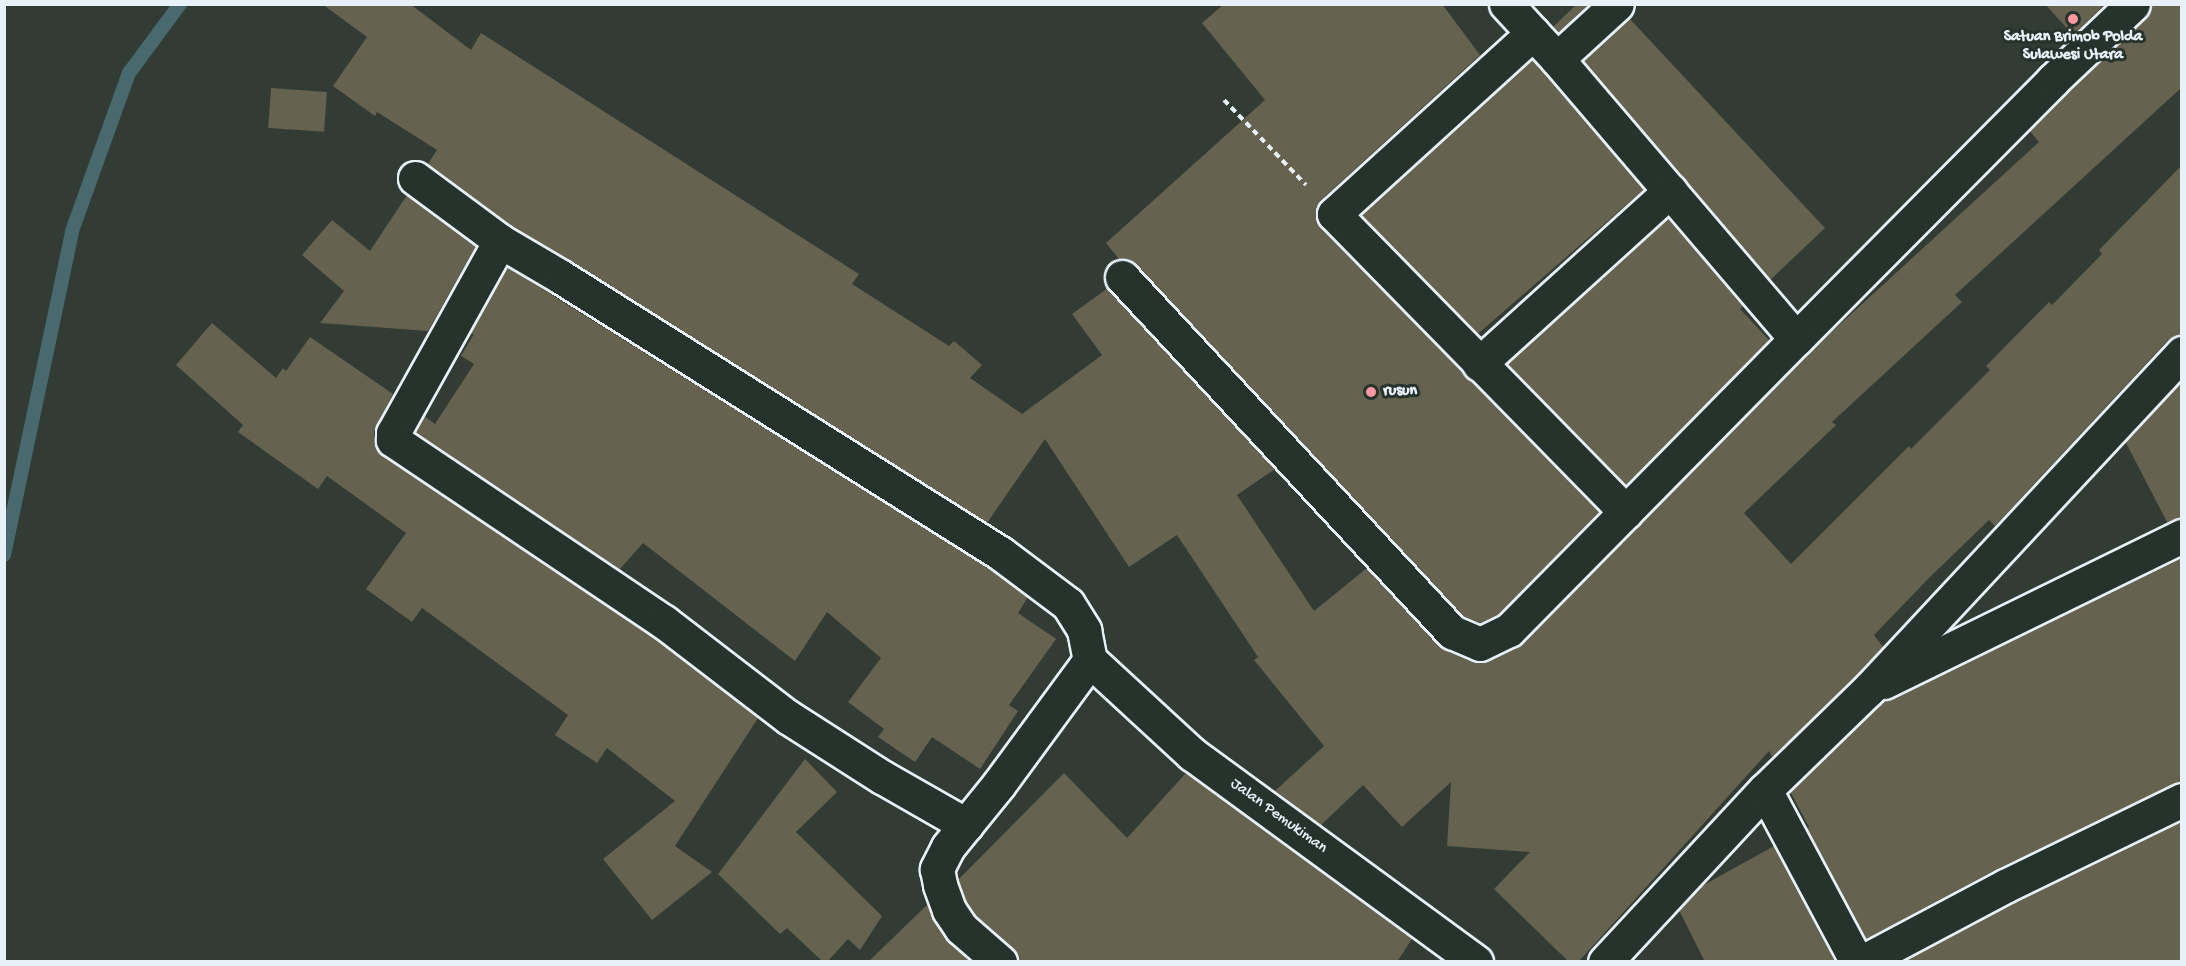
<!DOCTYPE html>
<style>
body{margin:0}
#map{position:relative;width:2186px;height:966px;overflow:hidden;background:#333c34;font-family:"Gochi Hand",sans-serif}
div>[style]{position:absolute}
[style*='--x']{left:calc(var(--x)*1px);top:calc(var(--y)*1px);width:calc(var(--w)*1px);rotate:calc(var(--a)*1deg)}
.stream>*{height:14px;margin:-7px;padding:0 7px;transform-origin:7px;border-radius:7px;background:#486a6f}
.building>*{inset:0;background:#65624f;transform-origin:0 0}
.path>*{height:4px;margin-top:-2px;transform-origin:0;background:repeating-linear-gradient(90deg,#e8f1f8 0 6px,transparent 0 10.5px)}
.roads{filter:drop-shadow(2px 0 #e8f1f8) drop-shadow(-2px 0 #e8f1f8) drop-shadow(0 2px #e8f1f8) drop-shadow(0 -2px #e8f1f8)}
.minor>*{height:33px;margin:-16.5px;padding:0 16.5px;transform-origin:16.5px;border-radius:16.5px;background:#26332d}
.dots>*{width:16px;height:16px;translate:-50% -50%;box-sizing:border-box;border:3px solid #26332d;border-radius:50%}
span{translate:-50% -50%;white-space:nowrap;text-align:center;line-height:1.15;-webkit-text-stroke:6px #26332d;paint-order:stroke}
.poi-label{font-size:16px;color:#e8f1f8;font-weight:700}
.left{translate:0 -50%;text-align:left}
.street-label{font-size:16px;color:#e8f1f8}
.frame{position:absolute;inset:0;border:6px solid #e8f1f8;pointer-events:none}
</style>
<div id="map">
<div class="stream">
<div style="--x:4;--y:555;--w:331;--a:-78.1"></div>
<div style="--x:72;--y:231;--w:168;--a:-70.2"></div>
<div style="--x:129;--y:73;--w:86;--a:-53.5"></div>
</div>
<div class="building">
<div style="clip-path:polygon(322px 4px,410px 4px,471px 50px,481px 33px,859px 274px,852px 284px,949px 346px,954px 341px,982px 365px,970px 378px,1022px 414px,1102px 355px,1072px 314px,1108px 288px,1275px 469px,1237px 495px,1314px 611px,1367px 568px,1439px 645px,1480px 663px,1522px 643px,1802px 359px,2039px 142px,2029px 130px,2146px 18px,2151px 4px,2181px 4px,2181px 88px,1955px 295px,1962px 302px,1832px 422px,1836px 425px,1744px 513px,1791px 564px,1909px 446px,1911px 449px,1990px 370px,1986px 366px,2049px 302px,2052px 305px,2102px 254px,2099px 250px,2181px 166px,2181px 335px,2168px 340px,1995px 526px,1989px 520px,1929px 578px,1874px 635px,1883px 647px,1855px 677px,1772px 757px,1769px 751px,1602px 936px,1578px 962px,1569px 962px,1494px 889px,1530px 852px,1447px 846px,1451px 782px,1402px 827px,1363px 785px,1321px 825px,1275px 791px,1324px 746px,1254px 660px,1258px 657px,1177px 535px,1129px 567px,1045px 439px,987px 523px,510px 225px,428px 164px,437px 150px,377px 112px,375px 116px,333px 86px,367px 37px)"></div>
<div style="clip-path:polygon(1224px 4px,1442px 4px,1480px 55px,1321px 200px,1316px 208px,1316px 218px,1321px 227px,1599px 512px,1498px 615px,1480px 623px,1463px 616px,1136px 264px,1128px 259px,1119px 259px,1106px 243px,1265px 100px,1202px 23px)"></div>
<div style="clip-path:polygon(1577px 4px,1589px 4px,1558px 33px,1553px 27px)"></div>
<div style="clip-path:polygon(2045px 4px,2105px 4px,2073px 35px)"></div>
<div style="clip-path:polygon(1629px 18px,1825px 228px,1770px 280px,1583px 61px)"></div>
<div style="left:1532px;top:59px;width:172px;height:231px;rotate:49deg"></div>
<div style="left:271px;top:88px;width:56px;height:40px;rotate:4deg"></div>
<div style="clip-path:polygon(407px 195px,476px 246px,428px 331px,320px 323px,344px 291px,302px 255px,332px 220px,370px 251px)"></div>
<div style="clip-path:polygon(1668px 218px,1743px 306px,1740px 309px,1769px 340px,1626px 485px,1507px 364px)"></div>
<div style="clip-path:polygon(507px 267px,989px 568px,1028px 597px,1018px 613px,1056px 639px,1009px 705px,1018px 711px,980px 769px,932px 737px,915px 762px,878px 737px,884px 729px,848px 702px,881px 658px,827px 612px,795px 661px,643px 543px,620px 569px,624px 573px,415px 432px,424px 416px,435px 424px,474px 364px,461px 356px,474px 334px,470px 334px)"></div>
<div style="clip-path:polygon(212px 323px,276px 378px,283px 368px,286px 371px,310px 337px,393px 394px,374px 432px,376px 448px,382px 455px,653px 637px,758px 718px,675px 846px,712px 872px,652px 920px,603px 859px,675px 801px,607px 748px,597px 763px,555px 735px,568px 715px,422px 608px,412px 622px,366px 589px,406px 533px,327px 476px,318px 489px,238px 432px,243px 425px,176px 365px)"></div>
<div style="clip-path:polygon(2181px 381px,2181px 518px,2167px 522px,2125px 441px)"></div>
<div style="clip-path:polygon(2181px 559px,2181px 782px,1997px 869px,1866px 939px,1807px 828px,1809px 827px,1790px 791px,1884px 701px)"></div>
<div style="clip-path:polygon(805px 759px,837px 792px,796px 832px,882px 916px,860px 950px,848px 939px,827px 962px,823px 962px,787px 928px,780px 934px,718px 874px)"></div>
<div style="clip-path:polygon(1064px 773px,1127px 838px,1186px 773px,1412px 939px,1397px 962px,1018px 962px,1012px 948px,975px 916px,966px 902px,958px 880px)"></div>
<div style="clip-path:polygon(2179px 822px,2181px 827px,2181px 962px,1903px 962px,2013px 903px)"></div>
<div style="clip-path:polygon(1774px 846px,1835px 962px,1705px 962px,1679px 910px,1702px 886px)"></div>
<div style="clip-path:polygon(927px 905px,946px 939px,971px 962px,868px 962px)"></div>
</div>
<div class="path">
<div style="--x:1224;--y:100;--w:118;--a:46"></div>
</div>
<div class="roads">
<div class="minor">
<div style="--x:1506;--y:4;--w:75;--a:47.2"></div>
<div style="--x:1557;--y:59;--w:368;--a:49.5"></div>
<div style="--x:1796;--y:339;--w:365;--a:-45.2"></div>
<div style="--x:2053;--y:80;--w:110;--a:-43.5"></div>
<div style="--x:1533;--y:33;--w:269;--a:137.7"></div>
<div style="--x:1334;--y:214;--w:417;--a:45.6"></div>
<div style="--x:1557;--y:59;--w:81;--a:-42.5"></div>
<div style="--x:415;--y:178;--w:106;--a:36.5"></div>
<div style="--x:500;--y:241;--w:71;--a:30.5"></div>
<div style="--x:561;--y:277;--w:519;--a:32.16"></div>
<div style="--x:1000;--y:553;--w:85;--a:36.9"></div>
<div style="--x:1068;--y:604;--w:31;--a:58"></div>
<div style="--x:1084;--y:630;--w:31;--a:79"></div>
<div style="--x:1090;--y:660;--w:154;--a:126.3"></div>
<div style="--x:999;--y:784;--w:81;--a:129"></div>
<div style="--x:948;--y:847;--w:25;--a:117"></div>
<div style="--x:937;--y:869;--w:16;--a:79"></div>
<div style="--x:940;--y:885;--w:27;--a:70"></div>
<div style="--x:949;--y:910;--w:22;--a:56"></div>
<div style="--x:961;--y:928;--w:52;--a:41.1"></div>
<div style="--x:500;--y:241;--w:220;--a:119.1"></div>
<div style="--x:393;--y:433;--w:7;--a:90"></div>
<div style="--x:393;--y:440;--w:326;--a:33.9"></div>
<div style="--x:664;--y:622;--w:156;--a:37.5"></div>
<div style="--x:788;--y:717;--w:112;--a:32.6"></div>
<div style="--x:882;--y:777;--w:97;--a:29.7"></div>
<div style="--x:1122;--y:277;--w:485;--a:47.1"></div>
<div style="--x:1452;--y:632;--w:30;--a:23"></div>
<div style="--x:1480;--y:644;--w:32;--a:-26"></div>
<div style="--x:1509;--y:630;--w:409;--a:-45.4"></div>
<div style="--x:1479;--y:364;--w:258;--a:-42.2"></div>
<div style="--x:1090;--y:660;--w:139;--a:42.7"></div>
<div style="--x:1192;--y:754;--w:352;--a:36.2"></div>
<div style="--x:1884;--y:682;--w:332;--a:-26.1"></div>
<div style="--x:1765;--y:790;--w:195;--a:61.9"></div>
<div style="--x:1605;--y:962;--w:235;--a:-47.1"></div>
<div style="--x:1765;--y:790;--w:144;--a:-44.2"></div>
<div style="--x:1868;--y:690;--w:461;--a:-47"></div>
<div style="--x:1862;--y:962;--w:162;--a:-28"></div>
<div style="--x:2005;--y:886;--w:197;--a:-25.9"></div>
</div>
</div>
<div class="dots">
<div style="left:2073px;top:19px;background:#ff9aa2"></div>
<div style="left:1371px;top:392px;background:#ff9aa2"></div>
</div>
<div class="poi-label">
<span style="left:2073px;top:47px">Satuan Brimob Polda<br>Sulawesi Utara</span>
<span class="left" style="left:1383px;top:392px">rusun</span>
</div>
<div class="street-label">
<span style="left:1278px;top:817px;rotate:36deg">Jalan Pemukiman</span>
</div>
<div class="frame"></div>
</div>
